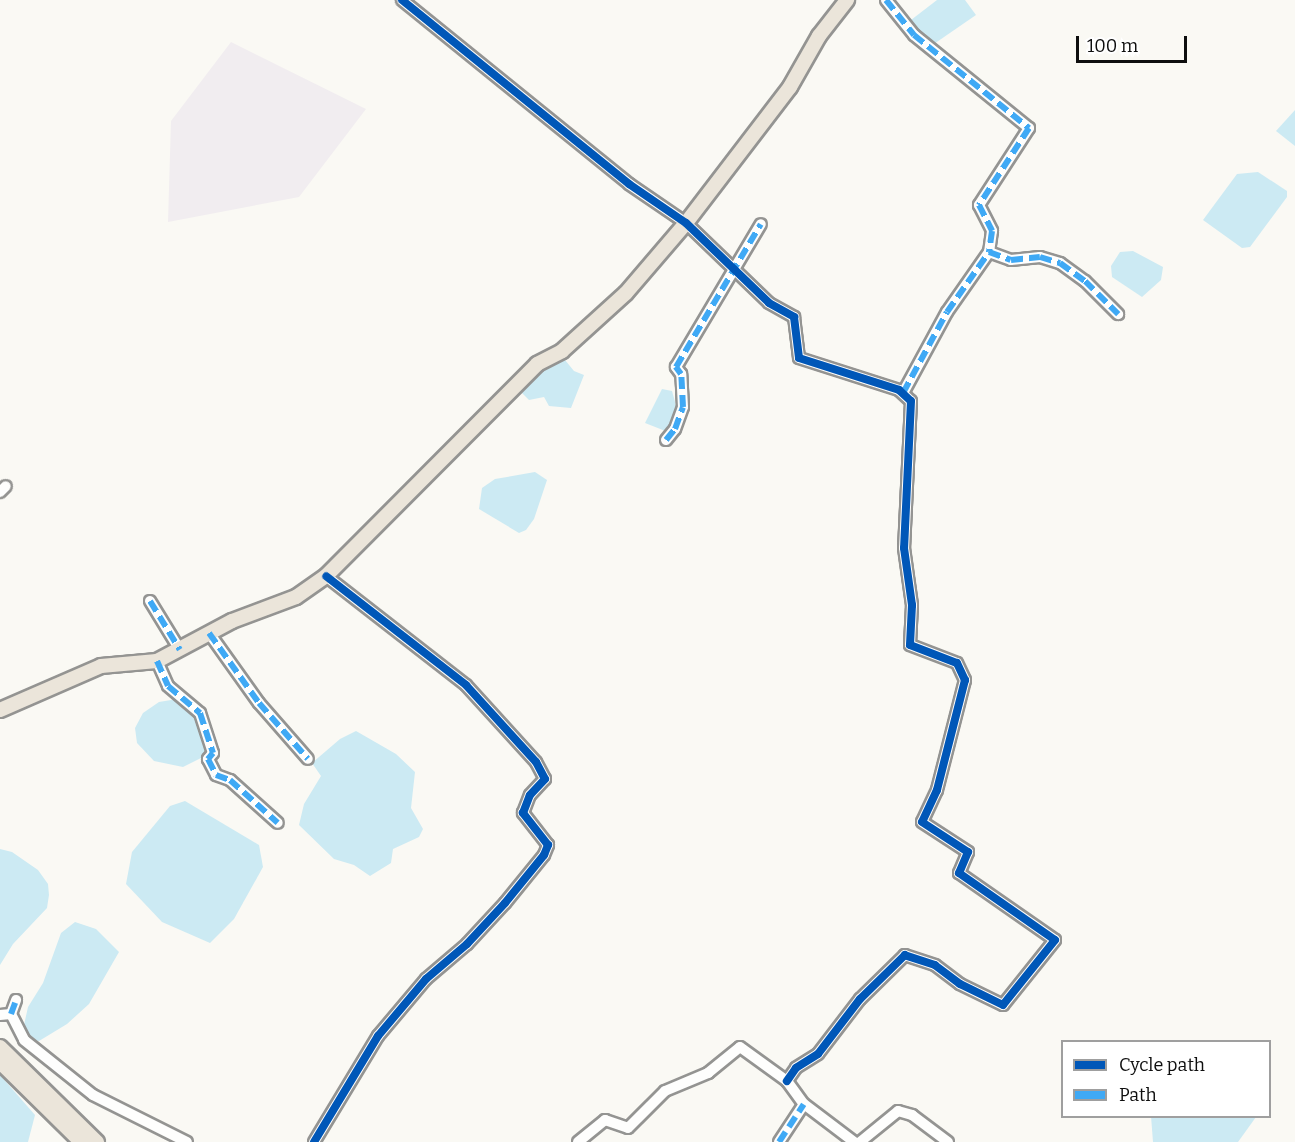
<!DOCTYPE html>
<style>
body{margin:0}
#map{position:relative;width:1295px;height:1142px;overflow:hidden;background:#faf9f4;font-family:Bitter,serif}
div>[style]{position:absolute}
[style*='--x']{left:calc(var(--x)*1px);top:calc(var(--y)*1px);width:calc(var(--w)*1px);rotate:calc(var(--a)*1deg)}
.industrial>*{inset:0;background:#f1edf0}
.water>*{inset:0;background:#cceaf3}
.roads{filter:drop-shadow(2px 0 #949492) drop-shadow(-2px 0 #949492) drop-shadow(0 2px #949492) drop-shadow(0 -2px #949492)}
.minor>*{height:10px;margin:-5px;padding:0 5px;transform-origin:5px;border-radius:5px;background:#fefefd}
.major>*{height:14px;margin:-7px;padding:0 7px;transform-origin:7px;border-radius:7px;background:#ebe5da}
.quiet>*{height:6px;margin-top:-3px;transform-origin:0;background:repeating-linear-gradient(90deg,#3fa9f5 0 12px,transparent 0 18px)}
.cycleway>*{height:8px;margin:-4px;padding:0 4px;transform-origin:4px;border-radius:4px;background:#0057b8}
span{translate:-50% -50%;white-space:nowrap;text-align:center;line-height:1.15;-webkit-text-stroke:6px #fff;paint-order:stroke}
.legend{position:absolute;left:1061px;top:1040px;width:210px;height:78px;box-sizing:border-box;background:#fff;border:2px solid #9f9f9f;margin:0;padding:8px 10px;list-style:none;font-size:18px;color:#0e0e0e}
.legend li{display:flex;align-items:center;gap:12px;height:30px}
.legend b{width:30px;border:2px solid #9f9f9f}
.scale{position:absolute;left:1076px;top:36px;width:111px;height:27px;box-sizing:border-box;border:3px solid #0e0e0e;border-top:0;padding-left:8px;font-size:18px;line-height:21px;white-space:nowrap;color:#0e0e0e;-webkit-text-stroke:4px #fff;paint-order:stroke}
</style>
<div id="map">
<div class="industrial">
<div style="clip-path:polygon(231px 42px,366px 109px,299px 197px,168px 222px,171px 121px)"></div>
</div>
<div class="water">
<div style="clip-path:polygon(937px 0,965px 0,976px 15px,931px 46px,911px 28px,911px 20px)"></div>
<div style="clip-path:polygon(1295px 110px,1295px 146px,1276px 131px)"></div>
<div style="clip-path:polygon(1258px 172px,1287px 191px,1287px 197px,1250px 247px,1242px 248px,1203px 220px,1237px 174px)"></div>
<div style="clip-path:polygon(1133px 251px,1163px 267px,1161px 280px,1142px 297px,1112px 277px,1111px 266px,1120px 252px)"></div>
<div style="clip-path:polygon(565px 360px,574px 371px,584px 375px,571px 408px,549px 406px,544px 397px,529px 400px,521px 392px,546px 367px)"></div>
<div style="clip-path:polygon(662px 389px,672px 391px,677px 409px,677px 418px,668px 432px,645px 423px)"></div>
<div style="clip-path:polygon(535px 472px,547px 480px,534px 519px,526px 530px,519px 533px,479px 509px,482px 488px,495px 479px)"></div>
<div style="clip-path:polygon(177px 699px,193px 710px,206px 743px,205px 756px,183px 767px,154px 761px,137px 743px,135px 728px,143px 713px,159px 702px)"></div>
<div style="clip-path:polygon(356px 731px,396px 754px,415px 772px,411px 808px,423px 829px,419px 837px,393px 849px,391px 863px,370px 876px,354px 865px,334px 859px,299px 825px,304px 804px,321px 776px,312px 763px,340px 739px)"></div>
<div style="clip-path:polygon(185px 801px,259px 845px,263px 867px,234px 919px,210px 943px,162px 922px,126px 884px,132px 852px,170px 806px)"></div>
<div style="clip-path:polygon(0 849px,12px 852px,38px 870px,48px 884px,49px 895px,47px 908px,13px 944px,0 965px)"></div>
<div style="clip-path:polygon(75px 922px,96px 929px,119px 952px,89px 1004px,67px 1024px,39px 1041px,26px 1039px,24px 1025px,28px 1007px,43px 983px,61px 933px)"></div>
<div style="clip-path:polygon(0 1075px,35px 1115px,28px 1142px,0 1142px)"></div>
<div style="clip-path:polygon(1151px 1116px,1256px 1116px,1256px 1117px,1238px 1142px,1153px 1142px)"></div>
</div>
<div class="roads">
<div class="minor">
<div style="--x:402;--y:0;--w:292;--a:39"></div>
<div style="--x:629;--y:184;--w:69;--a:34.4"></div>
<div style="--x:686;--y:223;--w:115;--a:43.9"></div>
<div style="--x:769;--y:303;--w:29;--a:29"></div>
<div style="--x:794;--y:317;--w:41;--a:83"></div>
<div style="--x:799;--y:358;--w:105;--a:17.7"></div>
<div style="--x:899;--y:390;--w:16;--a:43"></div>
<div style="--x:911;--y:401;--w:147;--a:92.7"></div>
<div style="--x:904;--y:548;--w:58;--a:82"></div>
<div style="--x:912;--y:605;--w:40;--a:92.9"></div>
<div style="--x:910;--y:645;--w:50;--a:21"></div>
<div style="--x:957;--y:663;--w:19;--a:65"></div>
<div style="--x:965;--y:680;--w:114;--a:104.3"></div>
<div style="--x:937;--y:790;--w:35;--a:115"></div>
<div style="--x:922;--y:822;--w:55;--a:33.1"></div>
<div style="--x:968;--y:852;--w:23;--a:113"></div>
<div style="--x:959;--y:873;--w:117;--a:34.9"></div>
<div style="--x:1055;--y:940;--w:83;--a:128.7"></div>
<div style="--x:1003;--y:1005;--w:48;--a:-154"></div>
<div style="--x:960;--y:984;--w:31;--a:-143"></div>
<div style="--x:935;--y:965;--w:32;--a:-162"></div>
<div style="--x:905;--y:955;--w:63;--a:135.6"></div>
<div style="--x:860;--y:999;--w:69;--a:127.4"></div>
<div style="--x:818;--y:1054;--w:26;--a:148"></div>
<div style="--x:796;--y:1068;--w:16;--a:125"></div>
<div style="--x:886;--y:0;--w:45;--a:51.3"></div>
<div style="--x:914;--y:35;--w:148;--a:39"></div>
<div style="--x:1029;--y:128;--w:92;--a:123"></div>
<div style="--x:979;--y:205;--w:29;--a:63"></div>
<div style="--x:992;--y:231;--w:21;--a:98"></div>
<div style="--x:903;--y:393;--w:92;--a:-61.5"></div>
<div style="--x:947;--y:312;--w:73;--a:-55"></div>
<div style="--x:989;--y:252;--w:23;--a:20"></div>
<div style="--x:1011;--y:260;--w:29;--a:-6"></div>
<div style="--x:1040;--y:257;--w:21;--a:17"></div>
<div style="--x:1060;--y:263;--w:31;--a:36"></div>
<div style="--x:1085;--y:281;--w:47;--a:45"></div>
<div style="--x:666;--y:440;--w:14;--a:-51"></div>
<div style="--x:675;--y:429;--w:23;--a:-70"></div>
<div style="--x:683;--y:407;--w:33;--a:-93"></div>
<div style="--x:681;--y:374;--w:9;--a:-126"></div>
<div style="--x:676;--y:367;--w:166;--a:-59.3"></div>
<div style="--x:0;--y:492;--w:8;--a:-45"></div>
<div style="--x:150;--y:601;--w:57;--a:58.5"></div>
<div style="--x:209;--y:633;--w:86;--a:54.5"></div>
<div style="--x:259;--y:703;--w:74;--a:48.8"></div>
<div style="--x:157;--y:661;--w:27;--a:66"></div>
<div style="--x:168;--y:686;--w:42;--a:40.2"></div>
<div style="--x:200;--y:713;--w:42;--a:72"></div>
<div style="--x:213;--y:753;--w:8;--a:130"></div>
<div style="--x:208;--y:759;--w:18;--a:63"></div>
<div style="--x:216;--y:775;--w:15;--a:20"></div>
<div style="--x:230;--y:780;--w:64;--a:41.9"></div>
<div style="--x:11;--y:1014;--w:15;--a:-70"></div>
<div style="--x:0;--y:1015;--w:11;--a:-5"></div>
<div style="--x:11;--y:1014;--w:29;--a:63"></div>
<div style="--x:24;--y:1040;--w:88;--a:38.6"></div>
<div style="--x:93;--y:1095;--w:105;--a:26.6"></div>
<div style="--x:314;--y:1142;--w:124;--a:-58.9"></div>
<div style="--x:378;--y:1036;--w:75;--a:-49.9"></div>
<div style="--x:426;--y:979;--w:54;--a:-40.5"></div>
<div style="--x:467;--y:944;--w:56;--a:-47.2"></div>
<div style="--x:505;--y:903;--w:62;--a:-50.9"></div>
<div style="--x:544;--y:855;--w:11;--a:-68"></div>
<div style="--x:548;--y:845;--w:41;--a:-128"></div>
<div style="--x:523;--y:813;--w:19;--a:-69"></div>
<div style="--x:530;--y:795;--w:22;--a:-47"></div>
<div style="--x:545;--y:779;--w:19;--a:-118"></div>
<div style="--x:536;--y:762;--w:104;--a:-132.3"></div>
<div style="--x:466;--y:685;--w:177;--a:-142.1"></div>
<div style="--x:578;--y:1142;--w:35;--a:-39"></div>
<div style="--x:605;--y:1120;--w:24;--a:19"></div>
<div style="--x:628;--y:1128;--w:52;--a:-45"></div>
<div style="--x:665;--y:1091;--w:47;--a:-22.7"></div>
<div style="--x:708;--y:1073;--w:41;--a:-39.1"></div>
<div style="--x:740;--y:1047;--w:58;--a:35.9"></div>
<div style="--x:787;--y:1081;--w:29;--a:54"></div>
<div style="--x:804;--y:1104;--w:63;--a:37.2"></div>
<div style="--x:779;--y:1142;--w:45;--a:-56.7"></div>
<div style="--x:860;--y:1142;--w:49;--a:-39.2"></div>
<div style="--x:898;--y:1111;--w:15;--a:16"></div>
<div style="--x:912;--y:1115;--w:45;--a:36.9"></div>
</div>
<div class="major">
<div style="--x:0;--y:710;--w:110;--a:-23.5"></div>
<div style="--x:101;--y:666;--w:56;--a:-5.1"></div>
<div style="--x:157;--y:661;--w:85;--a:-28.1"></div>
<div style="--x:232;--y:621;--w:68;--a:-20.6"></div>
<div style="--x:296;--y:597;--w:37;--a:-35"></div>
<div style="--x:326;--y:576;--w:299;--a:-45.1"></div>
<div style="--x:537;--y:364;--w:28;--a:-27"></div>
<div style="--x:562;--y:351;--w:86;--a:-42.2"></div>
<div style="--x:626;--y:293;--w:92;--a:-49.4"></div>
<div style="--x:686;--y:223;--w:171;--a:-52.6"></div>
<div style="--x:790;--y:87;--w:59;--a:-60.4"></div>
<div style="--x:819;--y:36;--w:46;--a:-52.1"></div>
<div style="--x:0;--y:1047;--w:136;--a:44.4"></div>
<div style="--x:0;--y:1062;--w:114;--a:44.6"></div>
</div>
</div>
<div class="quiet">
<div style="--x:886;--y:0;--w:45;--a:51.3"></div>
<div style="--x:914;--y:35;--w:148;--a:39"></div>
<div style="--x:1029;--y:128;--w:92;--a:123"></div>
<div style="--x:979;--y:205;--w:29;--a:63"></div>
<div style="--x:992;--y:231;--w:21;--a:98"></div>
<div style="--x:903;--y:393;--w:92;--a:-61.5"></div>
<div style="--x:947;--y:312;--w:73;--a:-55"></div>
<div style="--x:989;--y:252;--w:23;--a:20"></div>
<div style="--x:1011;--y:260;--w:29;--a:-6"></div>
<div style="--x:1040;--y:257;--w:21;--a:17"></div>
<div style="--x:1060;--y:263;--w:31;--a:36"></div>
<div style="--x:1085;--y:281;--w:47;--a:45"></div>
<div style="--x:666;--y:440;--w:14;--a:-51"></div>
<div style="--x:675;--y:429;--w:23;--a:-70"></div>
<div style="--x:683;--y:407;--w:33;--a:-93"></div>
<div style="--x:681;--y:374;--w:9;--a:-126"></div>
<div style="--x:676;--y:367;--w:166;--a:-59.3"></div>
<div style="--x:150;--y:601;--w:57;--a:58.5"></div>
<div style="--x:209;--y:633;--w:86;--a:54.5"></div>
<div style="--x:259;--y:703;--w:74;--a:48.8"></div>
<div style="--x:157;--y:661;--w:27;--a:66"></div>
<div style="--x:168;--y:686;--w:42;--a:40.2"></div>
<div style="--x:200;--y:713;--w:42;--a:72"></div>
<div style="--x:213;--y:753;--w:8;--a:130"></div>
<div style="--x:208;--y:759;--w:18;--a:63"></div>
<div style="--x:216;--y:775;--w:15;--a:20"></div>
<div style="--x:230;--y:780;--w:64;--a:41.9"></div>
<div style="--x:11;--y:1014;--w:15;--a:-70"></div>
<div style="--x:779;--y:1142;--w:45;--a:-56.7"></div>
</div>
<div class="cycleway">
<div style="--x:402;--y:0;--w:292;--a:39"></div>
<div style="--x:629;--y:184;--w:69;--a:34.4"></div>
<div style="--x:686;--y:223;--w:115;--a:43.9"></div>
<div style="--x:769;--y:303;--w:29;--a:29"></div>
<div style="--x:794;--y:317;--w:41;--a:83"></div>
<div style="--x:799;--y:358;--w:105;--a:17.7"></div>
<div style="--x:899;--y:390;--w:16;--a:43"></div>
<div style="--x:911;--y:401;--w:147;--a:92.7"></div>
<div style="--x:904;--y:548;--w:58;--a:82"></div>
<div style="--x:912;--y:605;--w:40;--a:92.9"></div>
<div style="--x:910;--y:645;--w:50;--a:21"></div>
<div style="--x:957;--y:663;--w:19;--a:65"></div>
<div style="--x:965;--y:680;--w:114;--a:104.3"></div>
<div style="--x:937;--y:790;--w:35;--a:115"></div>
<div style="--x:922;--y:822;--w:55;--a:33.1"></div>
<div style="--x:968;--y:852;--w:23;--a:113"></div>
<div style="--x:959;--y:873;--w:117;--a:34.9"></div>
<div style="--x:1055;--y:940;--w:83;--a:128.7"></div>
<div style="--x:1003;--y:1005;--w:48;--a:-154"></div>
<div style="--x:960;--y:984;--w:31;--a:-143"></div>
<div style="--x:935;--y:965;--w:32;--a:-162"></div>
<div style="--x:905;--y:955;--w:63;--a:135.6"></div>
<div style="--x:860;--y:999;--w:69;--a:127.4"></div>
<div style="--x:818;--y:1054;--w:26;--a:148"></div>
<div style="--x:796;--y:1068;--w:16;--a:125"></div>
<div style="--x:314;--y:1142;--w:124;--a:-58.9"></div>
<div style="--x:378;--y:1036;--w:75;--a:-49.9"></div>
<div style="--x:426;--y:979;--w:54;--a:-40.5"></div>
<div style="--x:467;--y:944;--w:56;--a:-47.2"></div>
<div style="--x:505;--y:903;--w:62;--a:-50.9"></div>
<div style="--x:544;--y:855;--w:11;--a:-68"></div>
<div style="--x:548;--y:845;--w:41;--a:-128"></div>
<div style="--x:523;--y:813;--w:19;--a:-69"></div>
<div style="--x:530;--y:795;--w:22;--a:-47"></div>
<div style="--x:545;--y:779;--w:19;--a:-118"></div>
<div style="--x:536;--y:762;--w:104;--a:-132.3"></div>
<div style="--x:466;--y:685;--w:177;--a:-142.1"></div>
</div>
<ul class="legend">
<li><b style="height:8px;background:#0057b8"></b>Cycle path</li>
<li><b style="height:8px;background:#3fa9f5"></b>Path</li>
</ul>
<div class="scale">100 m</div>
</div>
